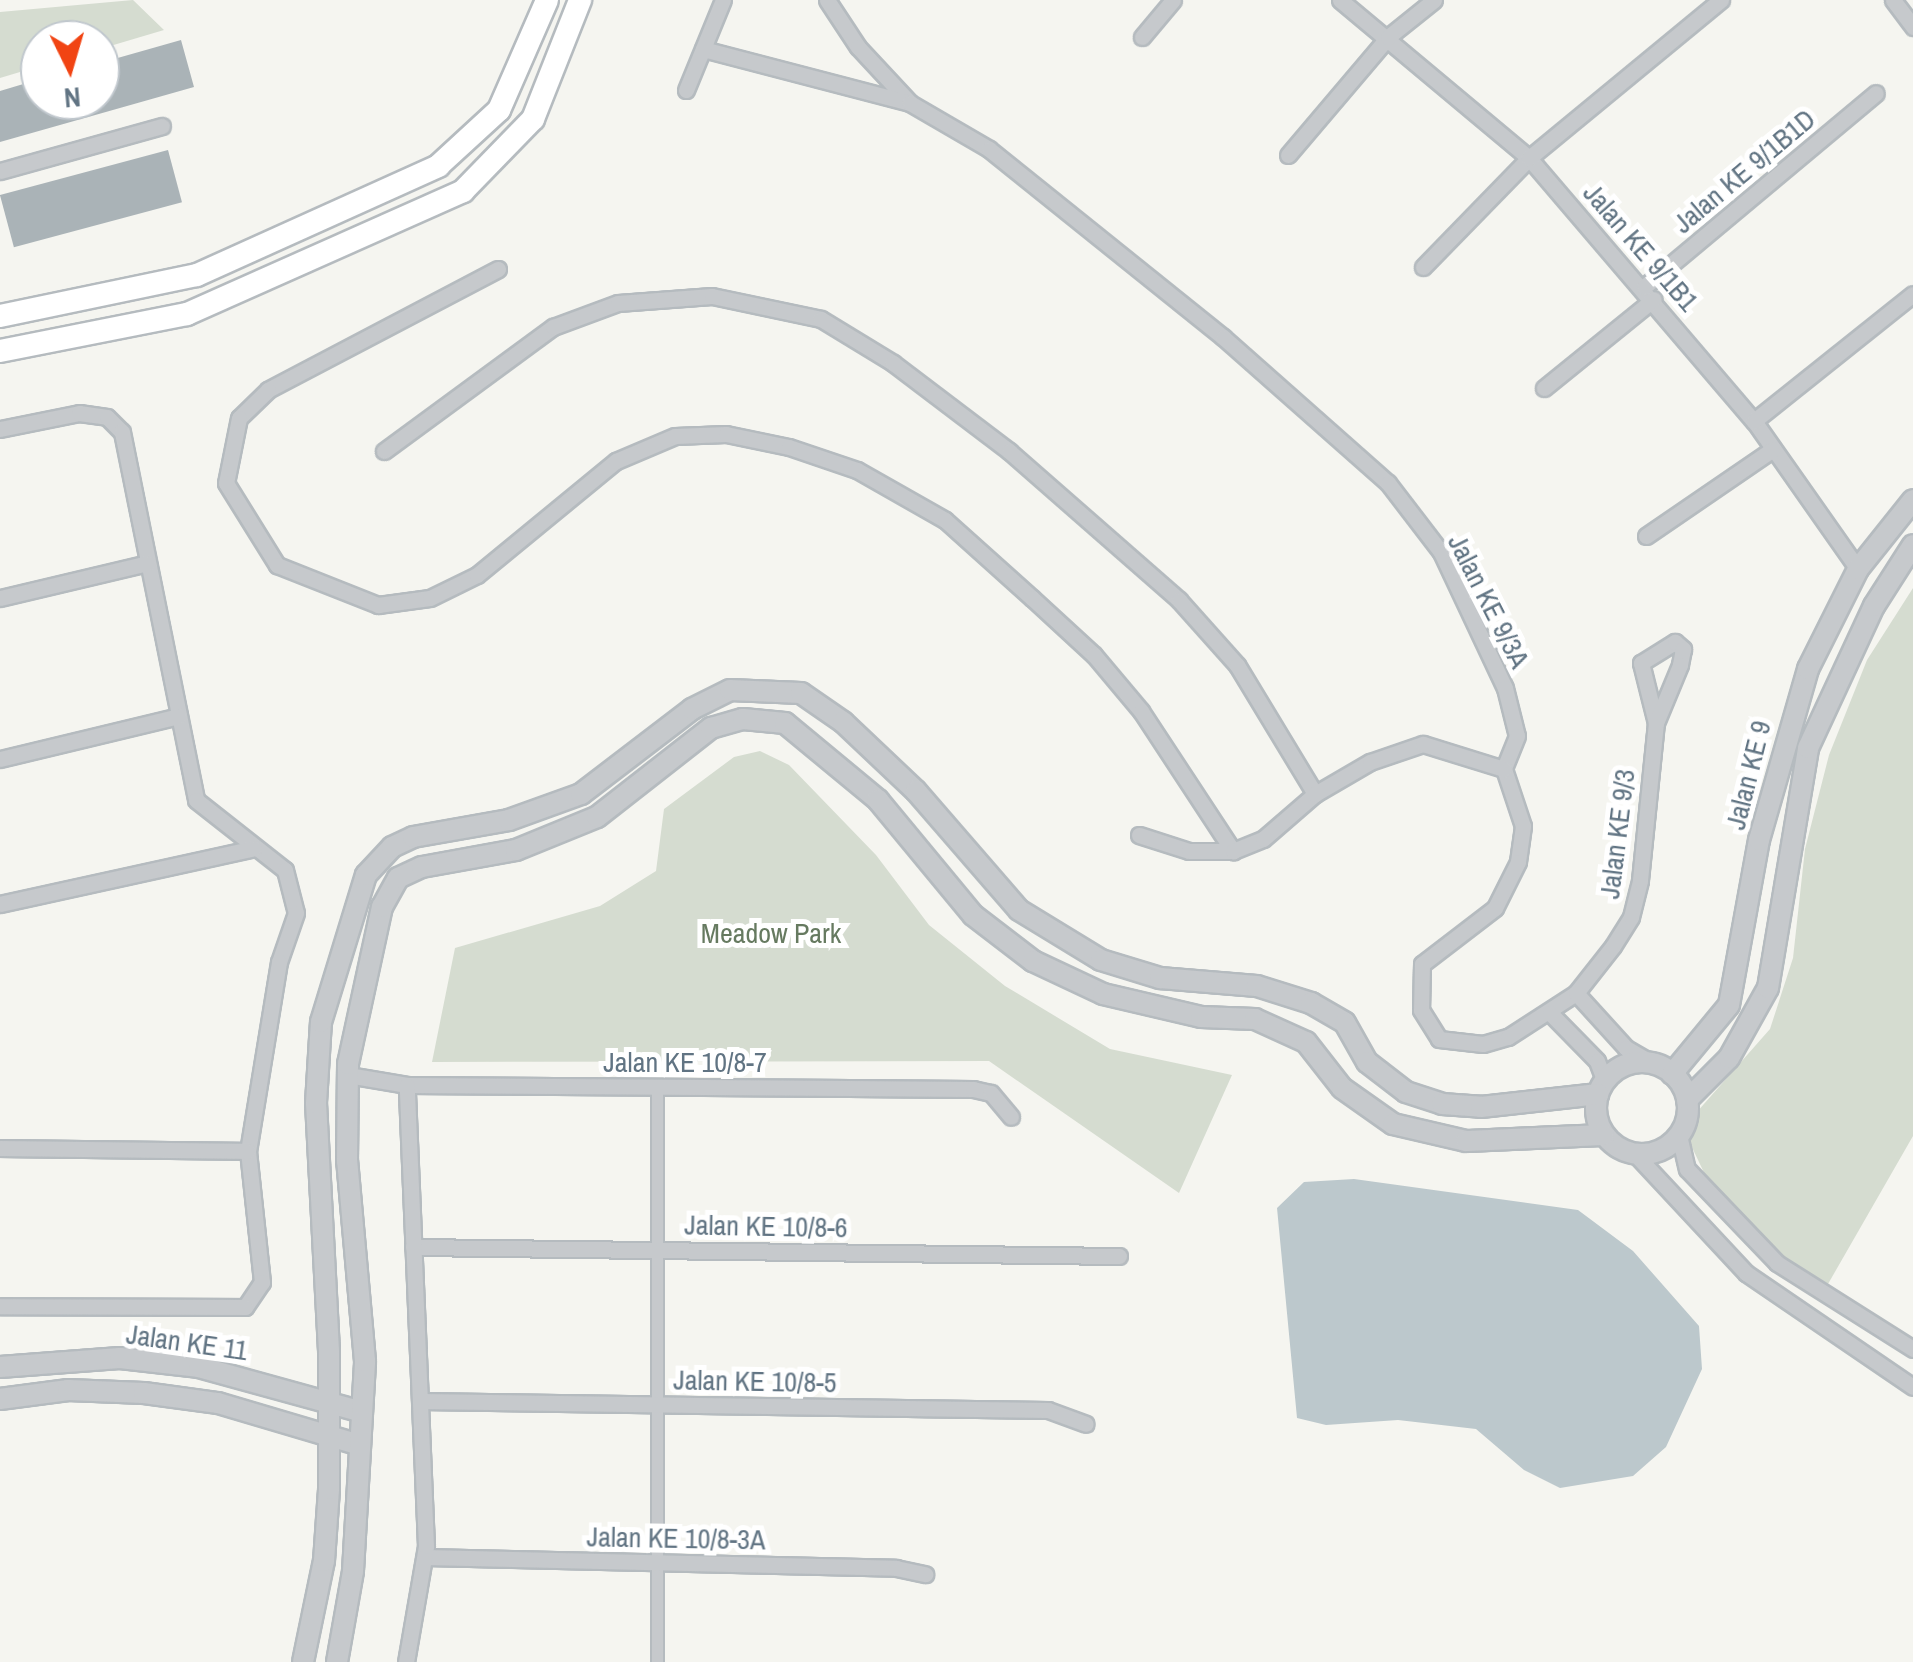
<!DOCTYPE html>
<style>
body{margin:0}
#map{position:relative;width:1913px;height:1662px;overflow:hidden;background:#f5f5f0;font-family:"Archivo Narrow",sans-serif}
div>[style]{position:absolute}
[style*='--x']{left:calc(var(--x)*1px);top:calc(var(--y)*1px);width:calc(var(--w)*1px);rotate:calc(var(--a)*1deg)}
.green>*{inset:0;background:#d5dcd0}
.water>*{inset:0;background:#bcc8cc}
.building>*{inset:0;background:#aab3b7;transform-origin:0 0}
.roads{filter:drop-shadow(2px 0 #b5bbbf) drop-shadow(-2px 0 #b5bbbf) drop-shadow(0 2px #b5bbbf) drop-shadow(0 -2px #b5bbbf)}
.pedestrian>*{height:11px;margin:-5.5px;padding:0 5.5px;transform-origin:5.5px;border-radius:5.5px;background:#c6c9cc}
.minor>*{height:15px;margin:-7.5px;padding:0 7.5px;transform-origin:7.5px;border-radius:7.5px;background:#c6c9cc}
.tertiary>*{height:20px;margin:-10px;padding:0 10px;transform-origin:10px;border-radius:10px;background:#c6c9cc}
.tertiary>.ring{margin:-10px;padding:0;box-sizing:content-box;background:none;border:20px solid #c6c9cc;border-radius:50%}
.secondary>*{height:22px;margin:-11px;padding:0 11px;transform-origin:11px;border-radius:11px;background:#fff}
span{translate:-50% -50%;white-space:nowrap;text-align:center;line-height:1.15;-webkit-text-stroke:10px #fff;paint-order:stroke}
.street-label{font-size:28px;color:#617483}
.park-label{font-size:28px;color:#667a60}
.north{position:absolute;left:20px;top:20px;width:100px;height:100px;box-sizing:border-box;background:#fff;border:2px solid #c0c7cd;border-radius:50%;rotate:175deg;font-size:28px;font-weight:700;line-height:40px;text-align:center;color:#617483}
.north::after{content:'';display:block;margin:auto;width:35px;height:45px;background:#f14413;clip-path:polygon(50% 0,100% 100%,50% 72%,0 100%)}
</style>
<div id="map">
<div class="green">
<div style="clip-path:polygon(133px 0,164px 30px,100px 49px,100px 40px,40px 40px,40px 66px,0 78px,0 12px)"></div>
<div style="clip-path:polygon(1913px 588px,1913px 1136px,1828px 1284px,1777px 1253px,1708px 1181px,1689px 1141px,1696px 1113px,1770px 1029px,1793px 958px,1805px 849px,1829px 755px,1867px 660px)"></div>
<div style="clip-path:polygon(760px 751px,789px 765px,876px 855px,929px 925px,1005px 986px,1110px 1049px,1232px 1075px,1179px 1193px,989px 1061px,432px 1062px,455px 948px,600px 906px,656px 871px,664px 809px,734px 757px)"></div>
</div>
<div class="water">
<div style="clip-path:polygon(1354px 1179px,1578px 1210px,1633px 1251px,1699px 1326px,1702px 1369px,1666px 1447px,1633px 1476px,1560px 1488px,1524px 1470px,1476px 1429px,1398px 1420px,1326px 1425px,1297px 1418px,1277px 1208px,1304px 1182px)"></div>
</div>
<div class="building">
<div style="clip-path:polygon(181px 40px,194px 87px,0 142px,0 91px,40px 79px,40px 100px,100px 100px,100px 63px)"></div>
<div style="left:168px;top:150px;width:54px;height:174px;rotate:75deg"></div>
</div>
<div class="roads">
<div class="pedestrian">
<div style="--x:657;--y:1662;--w:575;--a:-90"></div>
</div>
<div class="minor">
<div style="--x:827;--y:0;--w:56;--a:56.6"></div>
<div style="--x:858;--y:47;--w:76;--a:47.1"></div>
<div style="--x:1340;--y:0;--w:246;--a:39.9"></div>
<div style="--x:1529;--y:158;--w:346;--a:49.5"></div>
<div style="--x:1754;--y:421;--w:181;--a:54.9"></div>
<div style="--x:1893;--y:0;--w:34;--a:53"></div>
<div style="--x:1142;--y:37;--w:48;--a:-50"></div>
<div style="--x:703;--y:49;--w:214;--a:14.6"></div>
<div style="--x:910;--y:103;--w:91;--a:30.2"></div>
<div style="--x:989;--y:149;--w:300;--a:38.8"></div>
<div style="--x:1223;--y:337;--w:220;--a:41.5"></div>
<div style="--x:1388;--y:483;--w:87;--a:52.5"></div>
<div style="--x:1441;--y:552;--w:150;--a:64.8"></div>
<div style="--x:1505;--y:688;--w:49;--a:76"></div>
<div style="--x:1517;--y:736;--w:35;--a:112"></div>
<div style="--x:1504;--y:769;--w:60;--a:71.6"></div>
<div style="--x:1523;--y:826;--w:36;--a:98"></div>
<div style="--x:1518;--y:862;--w:51;--a:116.6"></div>
<div style="--x:1495;--y:908;--w:92;--a:142.5"></div>
<div style="--x:1422;--y:964;--w:46;--a:91.2"></div>
<div style="--x:1421;--y:1010;--w:34;--a:58"></div>
<div style="--x:1439;--y:1039;--w:44;--a:6.5"></div>
<div style="--x:1483;--y:1044;--w:26;--a:-16"></div>
<div style="--x:1508;--y:1037;--w:81;--a:-32.9"></div>
<div style="--x:1576;--y:993;--w:60;--a:-51.8"></div>
<div style="--x:1613;--y:946;--w:34;--a:-58"></div>
<div style="--x:1631;--y:917;--w:38;--a:-76"></div>
<div style="--x:1640;--y:880;--w:158;--a:-84.2"></div>
<div style="--x:1656;--y:723;--w:62;--a:-104"></div>
<div style="--x:1641;--y:663;--w:40;--a:-32"></div>
<div style="--x:1675;--y:642;--w:11;--a:41"></div>
<div style="--x:1683;--y:649;--w:16;--a:101"></div>
<div style="--x:1680;--y:665;--w:63;--a:112.5"></div>
<div style="--x:686;--y:90;--w:97;--a:-67.7"></div>
<div style="--x:1288;--y:155;--w:155;--a:-49.7"></div>
<div style="--x:1388;--y:37;--w:59;--a:-38.8"></div>
<div style="--x:0;--y:171;--w:168;--a:-15.5"></div>
<div style="--x:1423;--y:267;--w:152;--a:-45.8"></div>
<div style="--x:1529;--y:158;--w:249;--a:-39.5"></div>
<div style="--x:498;--y:269;--w:260;--a:152.3"></div>
<div style="--x:268;--y:390;--w:40;--a:136"></div>
<div style="--x:239;--y:418;--w:66;--a:101.3"></div>
<div style="--x:226;--y:483;--w:97;--a:58.1"></div>
<div style="--x:277;--y:565;--w:109;--a:21.6"></div>
<div style="--x:378;--y:605;--w:52;--a:-7.7"></div>
<div style="--x:430;--y:598;--w:52;--a:-26.1"></div>
<div style="--x:477;--y:575;--w:180;--a:-39.4"></div>
<div style="--x:616;--y:461;--w:64;--a:-23"></div>
<div style="--x:675;--y:436;--w:51;--a:-2.2"></div>
<div style="--x:726;--y:434;--w:64;--a:11.7"></div>
<div style="--x:789;--y:447;--w:72;--a:18.7"></div>
<div style="--x:857;--y:470;--w:101;--a:29.6"></div>
<div style="--x:945;--y:520;--w:117;--a:41.9"></div>
<div style="--x:1032;--y:598;--w:84;--a:42.6"></div>
<div style="--x:1094;--y:655;--w:73;--a:50"></div>
<div style="--x:1141;--y:711;--w:168;--a:56.7"></div>
<div style="--x:1644;--y:287;--w:302;--a:-39.9"></div>
<div style="--x:1544;--y:388;--w:141;--a:-39"></div>
<div style="--x:1754;--y:421;--w:203;--a:-38.6"></div>
<div style="--x:0;--y:429;--w:81;--a:-11.4"></div>
<div style="--x:79;--y:413;--w:28;--a:8"></div>
<div style="--x:107;--y:417;--w:21;--a:45"></div>
<div style="--x:122;--y:432;--w:375;--a:78.6"></div>
<div style="--x:196;--y:800;--w:113;--a:38.2"></div>
<div style="--x:285;--y:870;--w:44;--a:75.7"></div>
<div style="--x:296;--y:913;--w:52;--a:109.1"></div>
<div style="--x:279;--y:962;--w:192;--a:99.3"></div>
<div style="--x:248;--y:1151;--w:132;--a:83.9"></div>
<div style="--x:262;--y:1282;--w:30;--a:124"></div>
<div style="--x:245;--y:1307;--w:245;--a:-179.8"></div>
<div style="--x:384;--y:451;--w:210;--a:-36.3"></div>
<div style="--x:553;--y:327;--w:69;--a:-20.3"></div>
<div style="--x:618;--y:303;--w:94;--a:-4.3"></div>
<div style="--x:712;--y:296;--w:111;--a:11.9"></div>
<div style="--x:821;--y:319;--w:84;--a:31.4"></div>
<div style="--x:893;--y:363;--w:146;--a:37.2"></div>
<div style="--x:1009;--y:451;--w:226;--a:41.2"></div>
<div style="--x:1179;--y:600;--w:87;--a:48.3"></div>
<div style="--x:1237;--y:665;--w:151;--a:58.8"></div>
<div style="--x:1646;--y:536;--w:154;--a:-34.4"></div>
<div style="--x:0;--y:598;--w:152;--a:-13.3"></div>
<div style="--x:0;--y:759;--w:184;--a:-13.5"></div>
<div style="--x:1139;--y:835;--w:52;--a:17.7"></div>
<div style="--x:1189;--y:851;--w:44;--a:0"></div>
<div style="--x:1233;--y:851;--w:32;--a:-22"></div>
<div style="--x:1263;--y:839;--w:69;--a:-40.9"></div>
<div style="--x:1315;--y:794;--w:64;--a:-30.2"></div>
<div style="--x:1370;--y:762;--w:56;--a:-18.8"></div>
<div style="--x:1423;--y:744;--w:85;--a:17.2"></div>
<div style="--x:0;--y:904;--w:260;--a:-12.4"></div>
<div style="--x:1576;--y:993;--w:74;--a:47.7"></div>
<div style="--x:1626;--y:1048;--w:34;--a:30"></div>
<div style="--x:1550;--y:1013;--w:67;--a:45.6"></div>
<div style="--x:1597;--y:1061;--w:22;--a:69"></div>
<div style="--x:348;--y:1075;--w:60;--a:9.6"></div>
<div style="--x:407;--y:1085;--w:566;--a:0.4"></div>
<div style="--x:973;--y:1089;--w:18;--a:13"></div>
<div style="--x:991;--y:1093;--w:31;--a:50"></div>
<div style="--x:1679;--y:1135;--w:35;--a:77"></div>
<div style="--x:1687;--y:1169;--w:130;--a:46.2"></div>
<div style="--x:1777;--y:1263;--w:161;--a:32.3"></div>
<div style="--x:0;--y:1148;--w:248;--a:0.7"></div>
<div style="--x:1635;--y:1154;--w:163;--a:47"></div>
<div style="--x:1746;--y:1273;--w:202;--a:34.3"></div>
<div style="--x:413;--y:1247;--w:706;--a:0.73"></div>
<div style="--x:420;--y:1401;--w:628;--a:0.82"></div>
<div style="--x:1048;--y:1410;--w:40;--a:20.2"></div>
<div style="--x:425;--y:1557;--w:471;--a:1.3"></div>
<div style="--x:896;--y:1568;--w:30;--a:12"></div>
<div style="--x:406;--y:1662;--w:118;--a:-80.2"></div>
<div style="--x:426;--y:1546;--w:461;--a:-92.4"></div>
</div>
<div class="tertiary">
<div class="ring" style="left:1596px;top:1062px;width:72px;height:72px"></div>
<div style="--x:1672;--y:1074;--w:89;--a:-50.4"></div>
<div style="--x:1729;--y:1005;--w:168;--a:-79.7"></div>
<div style="--x:1759;--y:840;--w:178;--a:-74"></div>
<div style="--x:1808;--y:669;--w:112;--a:-63.4"></div>
<div style="--x:1858;--y:569;--w:88;--a:-51.4"></div>
<div style="--x:1687;--y:1100;--w:59;--a:-45"></div>
<div style="--x:1729;--y:1058;--w:80;--a:-60.9"></div>
<div style="--x:1768;--y:988;--w:243;--a:-80.5"></div>
<div style="--x:1808;--y:748;--w:157;--a:-65.1"></div>
<div style="--x:1874;--y:606;--w:72;--a:-57.4"></div>
<div style="--x:0;--y:1367;--w:120;--a:-4.3"></div>
<div style="--x:120;--y:1358;--w:80;--a:6.5"></div>
<div style="--x:199;--y:1367;--w:169;--a:15.4"></div>
<div style="--x:0;--y:1399;--w:69;--a:-7.5"></div>
<div style="--x:68;--y:1390;--w:76;--a:2.3"></div>
<div style="--x:144;--y:1393;--w:75;--a:7.7"></div>
<div style="--x:218;--y:1403;--w:148;--a:16.5"></div>
<div style="--x:303;--y:1662;--w:103;--a:-78.3"></div>
<div style="--x:324;--y:1561;--w:72;--a:-86"></div>
<div style="--x:329;--y:1489;--w:138;--a:-90"></div>
<div style="--x:329;--y:1351;--w:248;--a:-93"></div>
<div style="--x:316;--y:1103;--w:81;--a:-86.5"></div>
<div style="--x:321;--y:1022;--w:154;--a:-73"></div>
<div style="--x:366;--y:875;--w:38;--a:-47"></div>
<div style="--x:392;--y:847;--w:23;--a:-25"></div>
<div style="--x:413;--y:837;--w:97;--a:-10"></div>
<div style="--x:509;--y:820;--w:77;--a:-19.9"></div>
<div style="--x:581;--y:794;--w:140;--a:-37.4"></div>
<div style="--x:692;--y:709;--w:42;--a:-26.6"></div>
<div style="--x:730;--y:690;--w:71;--a:2.4"></div>
<div style="--x:801;--y:693;--w:51;--a:34.6"></div>
<div style="--x:843;--y:722;--w:100;--a:43.4"></div>
<div style="--x:916;--y:791;--w:157;--a:49.1"></div>
<div style="--x:1019;--y:910;--w:96;--a:31.4"></div>
<div style="--x:1101;--y:960;--w:62;--a:17"></div>
<div style="--x:1160;--y:978;--w:97;--a:4.7"></div>
<div style="--x:1257;--y:986;--w:57;--a:17.5"></div>
<div style="--x:1311;--y:1003;--w:39;--a:30"></div>
<div style="--x:1345;--y:1023;--w:45;--a:60.6"></div>
<div style="--x:1367;--y:1062;--w:49;--a:37.6"></div>
<div style="--x:1406;--y:1092;--w:38;--a:18"></div>
<div style="--x:1442;--y:1104;--w:39;--a:4"></div>
<div style="--x:1481;--y:1107;--w:118;--a:-6.3"></div>
<div style="--x:337;--y:1662;--w:92;--a:-80"></div>
<div style="--x:353;--y:1571;--w:210;--a:-86.7"></div>
<div style="--x:365;--y:1361;--w:201;--a:-95.1"></div>
<div style="--x:347;--y:1161;--w:97;--a:-89.4"></div>
<div style="--x:348;--y:1064;--w:161;--a:-77.8"></div>
<div style="--x:382;--y:907;--w:33;--a:-61"></div>
<div style="--x:398;--y:878;--w:26;--a:-25"></div>
<div style="--x:422;--y:867;--w:96;--a:-10.3"></div>
<div style="--x:516;--y:850;--w:87;--a:-22.2"></div>
<div style="--x:597;--y:817;--w:145;--a:-38"></div>
<div style="--x:711;--y:728;--w:33;--a:-16"></div>
<div style="--x:743;--y:719;--w:42;--a:5.4"></div>
<div style="--x:785;--y:723;--w:121;--a:39.6"></div>
<div style="--x:878;--y:800;--w:149;--a:50.4"></div>
<div style="--x:973;--y:915;--w:76;--a:37.5"></div>
<div style="--x:1033;--y:961;--w:77;--a:25.2"></div>
<div style="--x:1103;--y:994;--w:101;--a:13.2"></div>
<div style="--x:1201;--y:1017;--w:54;--a:2.1"></div>
<div style="--x:1255;--y:1019;--w:56;--a:24.3"></div>
<div style="--x:1306;--y:1042;--w:58;--a:52"></div>
<div style="--x:1342;--y:1088;--w:62;--a:35.2"></div>
<div style="--x:1393;--y:1124;--w:75;--a:13.1"></div>
<div style="--x:1466;--y:1141;--w:138;--a:-2.5"></div>
</div>
<div class="secondary">
<div style="--x:0;--y:316;--w:201;--a:-11.8"></div>
<div style="--x:197;--y:275;--w:265;--a:-24.3"></div>
<div style="--x:438;--y:166;--w:83;--a:-42.6"></div>
<div style="--x:499;--y:110;--w:120;--a:-66.4"></div>
<div style="--x:0;--y:351;--w:191;--a:-11.2"></div>
<div style="--x:187;--y:314;--w:302;--a:-24"></div>
<div style="--x:463;--y:191;--w:100;--a:-45.8"></div>
<div style="--x:533;--y:119;--w:128;--a:-68.4"></div>
</div>
</div>
<div class="street-label">
<span style="left:1744px;top:171px;rotate:-40deg">Jalan KE 9/1B1D</span>
<span style="left:1641px;top:247px;rotate:49deg">Jalan KE 9/1B1</span>
<span style="left:1489px;top:601px;rotate:63deg">Jalan KE 9/3A</span>
<span style="left:1748px;top:775px;rotate:-76deg">Jalan KE 9</span>
<span style="left:1617px;top:834px;rotate:-83deg">Jalan KE 9/3</span>
<span style="left:685px;top:1062px">Jalan KE 10/8-7</span>
<span style="left:766px;top:1226px;rotate:1deg">Jalan KE 10/8-6</span>
<span style="left:187px;top:1342px;rotate:8deg">Jalan KE 11</span>
<span style="left:755px;top:1381px;rotate:1deg">Jalan KE 10/8-5</span>
<span style="left:676px;top:1538px;rotate:1deg">Jalan KE 10/8-3A</span>
</div>
<div class="park-label">
<span style="left:771px;top:933px">Meadow Park</span>
</div>
<div class="north">N</div>
</div>
